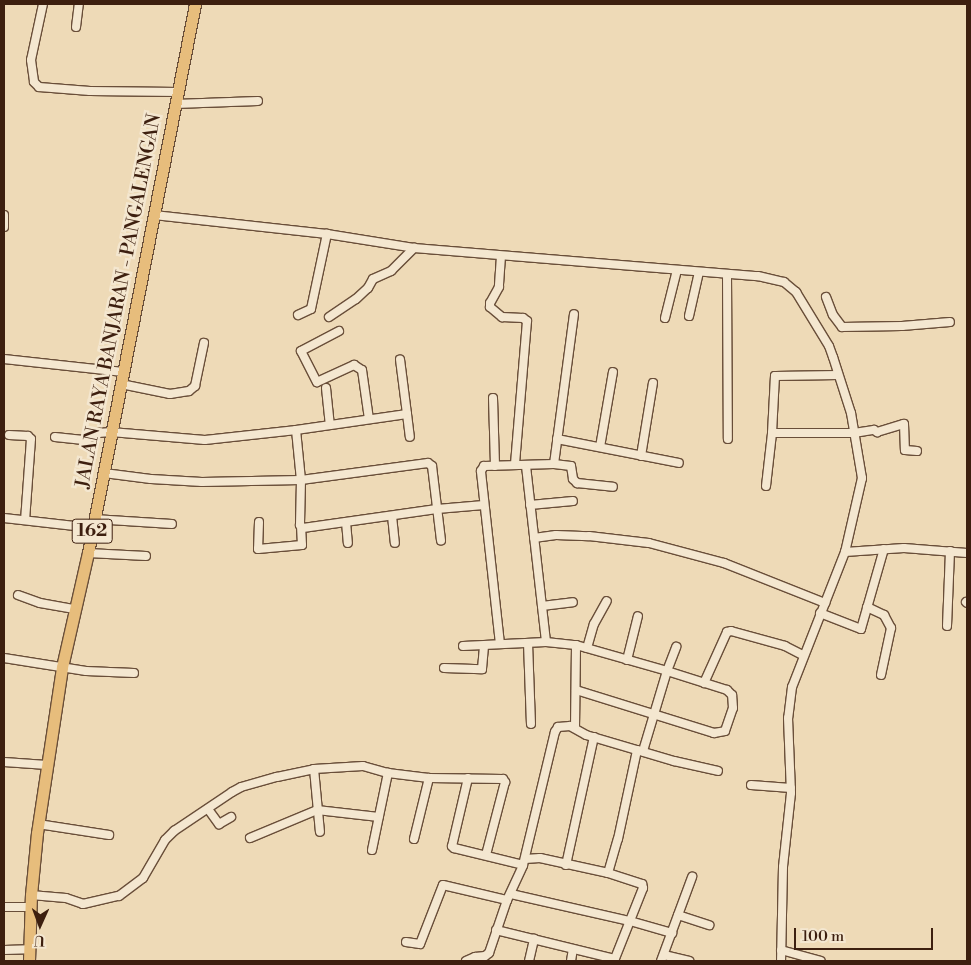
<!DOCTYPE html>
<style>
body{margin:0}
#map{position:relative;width:971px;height:965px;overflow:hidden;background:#eedab7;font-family:"Libre Bodoni",serif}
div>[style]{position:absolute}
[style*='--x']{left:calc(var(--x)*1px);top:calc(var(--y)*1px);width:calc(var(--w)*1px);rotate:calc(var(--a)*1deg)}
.roads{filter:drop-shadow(1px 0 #694e39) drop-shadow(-1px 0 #694e39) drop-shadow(0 1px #694e39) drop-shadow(0 -1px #694e39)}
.minor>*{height:8px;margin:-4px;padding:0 4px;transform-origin:4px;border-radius:4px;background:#f4e7d0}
.primary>*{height:11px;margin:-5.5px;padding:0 5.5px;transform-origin:5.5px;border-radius:5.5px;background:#e7bd7c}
span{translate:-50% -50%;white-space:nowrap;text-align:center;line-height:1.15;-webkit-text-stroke:5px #f4e7d0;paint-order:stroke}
.shield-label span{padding:1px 4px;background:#f4e7d0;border:1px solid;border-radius:4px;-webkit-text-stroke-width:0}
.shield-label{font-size:18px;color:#3d1f0f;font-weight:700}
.street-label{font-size:19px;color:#3d1f0f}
.frame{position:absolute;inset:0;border:5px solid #3d1f0f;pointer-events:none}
.north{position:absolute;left:15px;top:900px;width:50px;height:50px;-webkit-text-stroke:4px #f4e7d0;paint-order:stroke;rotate:182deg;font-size:14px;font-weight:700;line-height:20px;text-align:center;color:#3d1f0f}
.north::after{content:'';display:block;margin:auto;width:18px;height:22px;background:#3d1f0f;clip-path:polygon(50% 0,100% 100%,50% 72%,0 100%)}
.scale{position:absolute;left:794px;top:928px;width:139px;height:22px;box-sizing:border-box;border:2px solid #3d1f0f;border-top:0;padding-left:6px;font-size:15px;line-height:18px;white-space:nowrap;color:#3d1f0f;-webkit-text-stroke:4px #f4e7d0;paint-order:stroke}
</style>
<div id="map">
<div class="roads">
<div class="minor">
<div style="--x:43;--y:4;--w:57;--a:102.1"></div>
<div style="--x:31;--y:60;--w:22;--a:82"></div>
<div style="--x:34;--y:82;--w:7;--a:45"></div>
<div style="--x:39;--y:87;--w:51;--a:4.5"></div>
<div style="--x:90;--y:91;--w:88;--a:0.7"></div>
<div style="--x:76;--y:27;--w:23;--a:-83"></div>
<div style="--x:175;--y:104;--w:83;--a:-2.1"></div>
<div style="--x:154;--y:215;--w:174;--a:6.3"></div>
<div style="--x:327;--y:234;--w:88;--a:9.1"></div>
<div style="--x:414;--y:248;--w:345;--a:4.7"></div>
<div style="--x:758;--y:276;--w:27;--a:13"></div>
<div style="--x:784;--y:282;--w:16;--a:40"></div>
<div style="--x:796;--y:292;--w:63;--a:58.6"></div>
<div style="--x:829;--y:346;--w:12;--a:70"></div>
<div style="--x:833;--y:357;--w:59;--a:72.2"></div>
<div style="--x:851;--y:413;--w:66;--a:80.4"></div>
<div style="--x:862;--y:478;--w:76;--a:102.9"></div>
<div style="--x:845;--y:552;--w:145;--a:111.4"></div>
<div style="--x:792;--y:687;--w:31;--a:97"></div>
<div style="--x:788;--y:718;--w:75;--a:87.7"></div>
<div style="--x:791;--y:793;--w:74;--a:96.2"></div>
<div style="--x:783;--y:867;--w:94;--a:91.2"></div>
<div style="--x:4;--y:227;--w:12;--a:-90"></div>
<div style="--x:501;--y:256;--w:31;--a:94"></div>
<div style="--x:499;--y:287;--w:18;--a:119"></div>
<div style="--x:490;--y:303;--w:4;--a:90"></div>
<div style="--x:490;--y:307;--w:16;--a:40"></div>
<div style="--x:502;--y:317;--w:21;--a:3"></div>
<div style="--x:523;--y:318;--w:5;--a:37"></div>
<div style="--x:527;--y:321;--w:144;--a:94.8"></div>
<div style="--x:727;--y:274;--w:165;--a:89.7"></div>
<div style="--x:826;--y:297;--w:19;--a:69"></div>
<div style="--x:833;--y:315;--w:15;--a:53"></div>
<div style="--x:842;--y:327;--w:60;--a:-1"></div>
<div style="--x:902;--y:326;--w:48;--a:-4.8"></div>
<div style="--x:298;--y:315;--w:14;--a:-25"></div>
<div style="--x:311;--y:309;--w:77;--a:-78"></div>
<div style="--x:689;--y:316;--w:45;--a:-77.2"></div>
<div style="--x:329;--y:317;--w:32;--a:-34"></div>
<div style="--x:356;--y:299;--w:16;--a:-43"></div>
<div style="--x:368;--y:288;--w:10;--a:-61"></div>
<div style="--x:373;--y:279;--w:20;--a:-24"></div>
<div style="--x:391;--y:271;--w:33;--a:-45"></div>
<div style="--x:665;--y:318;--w:49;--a:-76"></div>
<div style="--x:339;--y:331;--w:43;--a:152.2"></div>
<div style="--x:301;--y:351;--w:35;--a:63"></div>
<div style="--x:317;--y:382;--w:41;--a:-24.7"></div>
<div style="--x:354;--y:365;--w:9;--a:32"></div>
<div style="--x:362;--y:370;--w:49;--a:81.9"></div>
<div style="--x:4;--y:359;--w:120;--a:6.2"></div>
<div style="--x:121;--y:384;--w:50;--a:11.5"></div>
<div style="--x:170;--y:394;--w:19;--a:-9"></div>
<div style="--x:189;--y:391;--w:8;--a:-40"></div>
<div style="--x:195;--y:386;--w:44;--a:-78.2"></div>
<div style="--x:326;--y:388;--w:37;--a:84"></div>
<div style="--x:493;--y:398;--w:68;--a:88.3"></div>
<div style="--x:407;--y:414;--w:23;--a:83"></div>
<div style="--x:296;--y:430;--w:50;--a:84.3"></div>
<div style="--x:301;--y:480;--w:45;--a:91.3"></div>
<div style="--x:300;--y:525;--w:4;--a:45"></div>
<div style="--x:303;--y:528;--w:135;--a:-8.1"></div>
<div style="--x:437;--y:509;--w:47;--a:-4.9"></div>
<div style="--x:772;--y:433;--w:82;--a:0"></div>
<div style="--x:854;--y:433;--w:20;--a:-9"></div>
<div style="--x:874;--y:430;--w:4;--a:34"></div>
<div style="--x:877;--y:432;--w:28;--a:-17"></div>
<div style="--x:904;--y:424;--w:26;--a:88"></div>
<div style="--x:905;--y:450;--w:12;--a:5"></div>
<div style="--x:9;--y:435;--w:19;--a:3"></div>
<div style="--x:28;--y:436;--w:4;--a:45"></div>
<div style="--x:31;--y:439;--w:81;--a:94.2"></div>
<div style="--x:55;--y:437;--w:31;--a:6"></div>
<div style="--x:86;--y:440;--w:14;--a:-30"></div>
<div style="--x:98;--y:433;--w:13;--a:-4"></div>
<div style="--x:111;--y:432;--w:94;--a:4.9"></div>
<div style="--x:205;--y:440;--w:92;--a:-6.3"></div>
<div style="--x:296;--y:430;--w:112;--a:-8.2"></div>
<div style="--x:407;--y:414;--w:55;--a:-97.3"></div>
<div style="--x:557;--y:439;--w:124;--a:11.1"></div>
<div style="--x:600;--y:447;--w:76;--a:-80.2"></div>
<div style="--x:641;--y:456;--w:74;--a:-80.7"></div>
<div style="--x:554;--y:464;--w:17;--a:7"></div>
<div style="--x:571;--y:466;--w:13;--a:81"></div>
<div style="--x:573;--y:479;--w:6;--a:45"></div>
<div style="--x:577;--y:483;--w:36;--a:6"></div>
<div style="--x:526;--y:466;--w:177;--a:83.5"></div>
<div style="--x:104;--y:473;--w:47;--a:7.3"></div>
<div style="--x:151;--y:479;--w:51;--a:3.4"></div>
<div style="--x:202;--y:482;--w:99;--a:-1.2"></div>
<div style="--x:301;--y:480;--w:128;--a:-7.6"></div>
<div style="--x:428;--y:463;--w:5;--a:37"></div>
<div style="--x:432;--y:466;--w:75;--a:83.1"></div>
<div style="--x:766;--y:486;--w:53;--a:-83.5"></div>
<div style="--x:772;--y:433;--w:57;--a:-87"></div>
<div style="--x:775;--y:376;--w:63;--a:-0.9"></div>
<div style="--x:530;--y:505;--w:43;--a:-5.3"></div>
<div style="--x:392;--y:516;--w:27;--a:84"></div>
<div style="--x:4;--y:518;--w:89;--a:6.5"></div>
<div style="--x:94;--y:519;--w:78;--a:3.7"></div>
<div style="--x:259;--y:522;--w:27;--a:92"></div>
<div style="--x:258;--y:549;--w:44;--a:-5.2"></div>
<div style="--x:302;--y:545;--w:18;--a:-93"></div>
<div style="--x:346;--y:522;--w:21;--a:85"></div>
<div style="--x:534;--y:538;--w:22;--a:-8"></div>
<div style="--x:556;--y:535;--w:33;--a:2"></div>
<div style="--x:589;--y:536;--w:60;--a:6.7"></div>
<div style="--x:649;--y:543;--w:78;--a:14.9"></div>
<div style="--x:724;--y:563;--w:109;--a:21.6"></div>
<div style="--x:845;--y:552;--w:59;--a:-3.9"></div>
<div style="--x:904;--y:548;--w:63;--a:4.5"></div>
<div style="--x:88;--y:553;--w:58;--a:3"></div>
<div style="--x:18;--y:595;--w:23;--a:20"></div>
<div style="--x:40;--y:603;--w:35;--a:10"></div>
<div style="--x:966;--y:602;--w:1;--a:45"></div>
<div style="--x:542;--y:606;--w:31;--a:-7"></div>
<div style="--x:867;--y:607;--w:19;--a:25"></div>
<div style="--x:884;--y:615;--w:15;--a:62"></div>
<div style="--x:891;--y:628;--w:48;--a:102"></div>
<div style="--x:820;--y:613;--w:44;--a:21.3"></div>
<div style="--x:861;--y:629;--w:83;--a:-74"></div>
<div style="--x:947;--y:626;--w:75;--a:-87.7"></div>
<div style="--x:528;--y:643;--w:81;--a:87.9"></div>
<div style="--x:500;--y:644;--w:174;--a:-96.3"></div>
<div style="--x:481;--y:471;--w:6;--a:-59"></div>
<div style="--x:484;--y:466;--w:70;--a:-1.6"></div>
<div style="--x:554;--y:464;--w:151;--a:-82.4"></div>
<div style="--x:463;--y:646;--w:83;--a:-2.8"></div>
<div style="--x:546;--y:642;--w:30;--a:6"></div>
<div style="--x:576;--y:645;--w:95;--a:15.9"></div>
<div style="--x:667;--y:671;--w:84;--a:106.7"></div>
<div style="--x:587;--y:648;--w:25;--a:-74"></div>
<div style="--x:594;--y:624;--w:26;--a:-61"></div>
<div style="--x:4;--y:658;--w:83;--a:9"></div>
<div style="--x:86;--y:671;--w:48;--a:2.4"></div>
<div style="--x:627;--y:660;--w:45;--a:-76"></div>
<div style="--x:444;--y:668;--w:38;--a:2"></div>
<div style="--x:482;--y:669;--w:23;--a:-85"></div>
<div style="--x:704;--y:683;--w:56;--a:-65.7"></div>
<div style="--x:727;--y:632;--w:4;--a:-14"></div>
<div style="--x:731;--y:631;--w:56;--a:15.5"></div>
<div style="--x:785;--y:646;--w:20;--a:27"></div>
<div style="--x:576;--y:690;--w:145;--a:17.3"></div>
<div style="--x:714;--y:733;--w:11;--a:-10"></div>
<div style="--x:725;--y:731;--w:24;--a:-71"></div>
<div style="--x:733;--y:708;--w:13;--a:-94"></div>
<div style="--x:732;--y:695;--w:7;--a:-135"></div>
<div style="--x:727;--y:690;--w:63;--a:-162.4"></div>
<div style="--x:667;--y:671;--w:26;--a:-69"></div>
<div style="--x:575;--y:728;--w:83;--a:-89.3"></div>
<div style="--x:4;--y:762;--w:43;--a:4"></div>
<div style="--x:314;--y:769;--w:63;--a:84.6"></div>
<div style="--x:468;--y:778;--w:70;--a:103.2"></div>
<div style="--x:452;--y:846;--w:3;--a:45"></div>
<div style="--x:454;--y:848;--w:71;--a:13.8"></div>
<div style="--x:751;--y:785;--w:40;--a:4.3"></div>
<div style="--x:208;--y:809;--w:19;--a:54"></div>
<div style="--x:219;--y:824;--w:14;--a:-30"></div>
<div style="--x:38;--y:824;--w:72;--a:8.8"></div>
<div style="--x:250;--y:838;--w:73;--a:-22.7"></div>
<div style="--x:317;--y:810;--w:62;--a:6.4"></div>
<div style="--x:414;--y:839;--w:63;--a:-76.2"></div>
<div style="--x:372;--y:850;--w:79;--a:-78.3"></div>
<div style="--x:525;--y:859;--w:15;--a:-4"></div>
<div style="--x:540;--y:858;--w:70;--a:12.4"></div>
<div style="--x:608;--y:873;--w:36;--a:18"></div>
<div style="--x:642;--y:884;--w:4;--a:76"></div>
<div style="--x:643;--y:888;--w:79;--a:111.7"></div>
<div style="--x:566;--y:865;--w:131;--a:-77.7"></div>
<div style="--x:608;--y:873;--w:35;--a:-74"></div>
<div style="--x:618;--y:839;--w:91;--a:-77.9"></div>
<div style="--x:511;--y:894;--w:122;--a:12.8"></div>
<div style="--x:630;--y:921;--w:44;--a:15.9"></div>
<div style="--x:31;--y:895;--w:35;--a:5"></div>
<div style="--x:66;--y:898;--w:18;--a:19"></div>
<div style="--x:83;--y:904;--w:37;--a:-13"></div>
<div style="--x:119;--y:896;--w:30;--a:-37"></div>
<div style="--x:143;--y:878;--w:44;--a:-59.9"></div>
<div style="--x:165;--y:840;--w:13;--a:-45"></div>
<div style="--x:174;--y:831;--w:70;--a:-33.9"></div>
<div style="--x:232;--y:792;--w:10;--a:-29"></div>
<div style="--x:241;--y:787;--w:37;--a:-16"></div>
<div style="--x:277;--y:777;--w:38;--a:-12"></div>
<div style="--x:314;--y:769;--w:49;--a:-3.5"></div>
<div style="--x:363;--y:766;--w:26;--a:16"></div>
<div style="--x:388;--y:773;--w:41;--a:7"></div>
<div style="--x:429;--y:778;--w:74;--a:0.8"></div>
<div style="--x:503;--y:779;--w:4;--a:56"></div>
<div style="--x:505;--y:782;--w:75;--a:104.6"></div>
<div style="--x:4;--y:907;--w:26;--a:0"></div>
<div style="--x:678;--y:915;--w:33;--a:18"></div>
<div style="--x:496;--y:930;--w:122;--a:13.7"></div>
<div style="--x:406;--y:942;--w:14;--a:8"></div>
<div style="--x:420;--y:944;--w:63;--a:-68.7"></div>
<div style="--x:443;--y:885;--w:66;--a:13.2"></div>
<div style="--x:4;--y:950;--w:25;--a:-2"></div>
<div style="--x:781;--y:950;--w:41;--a:15.4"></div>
<div style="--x:664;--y:955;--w:26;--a:13"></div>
<div style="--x:466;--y:961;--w:10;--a:-24"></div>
<div style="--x:475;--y:957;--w:10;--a:-6"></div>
<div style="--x:485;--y:956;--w:5;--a:-37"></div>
<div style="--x:489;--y:953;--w:56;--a:-71.2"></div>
<div style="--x:507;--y:900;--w:38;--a:-65"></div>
<div style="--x:523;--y:865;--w:137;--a:-76.5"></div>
<div style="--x:555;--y:732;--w:6;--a:-59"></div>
<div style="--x:558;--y:727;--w:12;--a:-5"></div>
<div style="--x:570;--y:726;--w:18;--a:29"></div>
<div style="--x:586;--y:735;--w:92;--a:16.5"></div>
<div style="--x:674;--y:761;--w:45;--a:12.8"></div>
<div style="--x:529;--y:961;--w:23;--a:-77"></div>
<div style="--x:571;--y:961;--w:12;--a:-81"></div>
<div style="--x:661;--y:961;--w:90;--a:-69.7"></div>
</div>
<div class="primary">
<div style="--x:29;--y:961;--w:66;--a:-88.3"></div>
<div style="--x:31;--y:895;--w:62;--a:-84.5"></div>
<div style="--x:37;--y:833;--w:168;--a:-81.4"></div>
<div style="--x:62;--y:667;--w:117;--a:-77.2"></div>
<div style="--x:88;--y:553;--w:559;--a:-78.97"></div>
</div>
</div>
<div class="shield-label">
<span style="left:92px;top:531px">162</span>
</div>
<div class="street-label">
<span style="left:119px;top:301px;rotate:-79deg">JALAN RAYA BANJARAN - PANGALENGAN</span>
</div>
<div class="frame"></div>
<div class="north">U</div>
<div class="scale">100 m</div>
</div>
